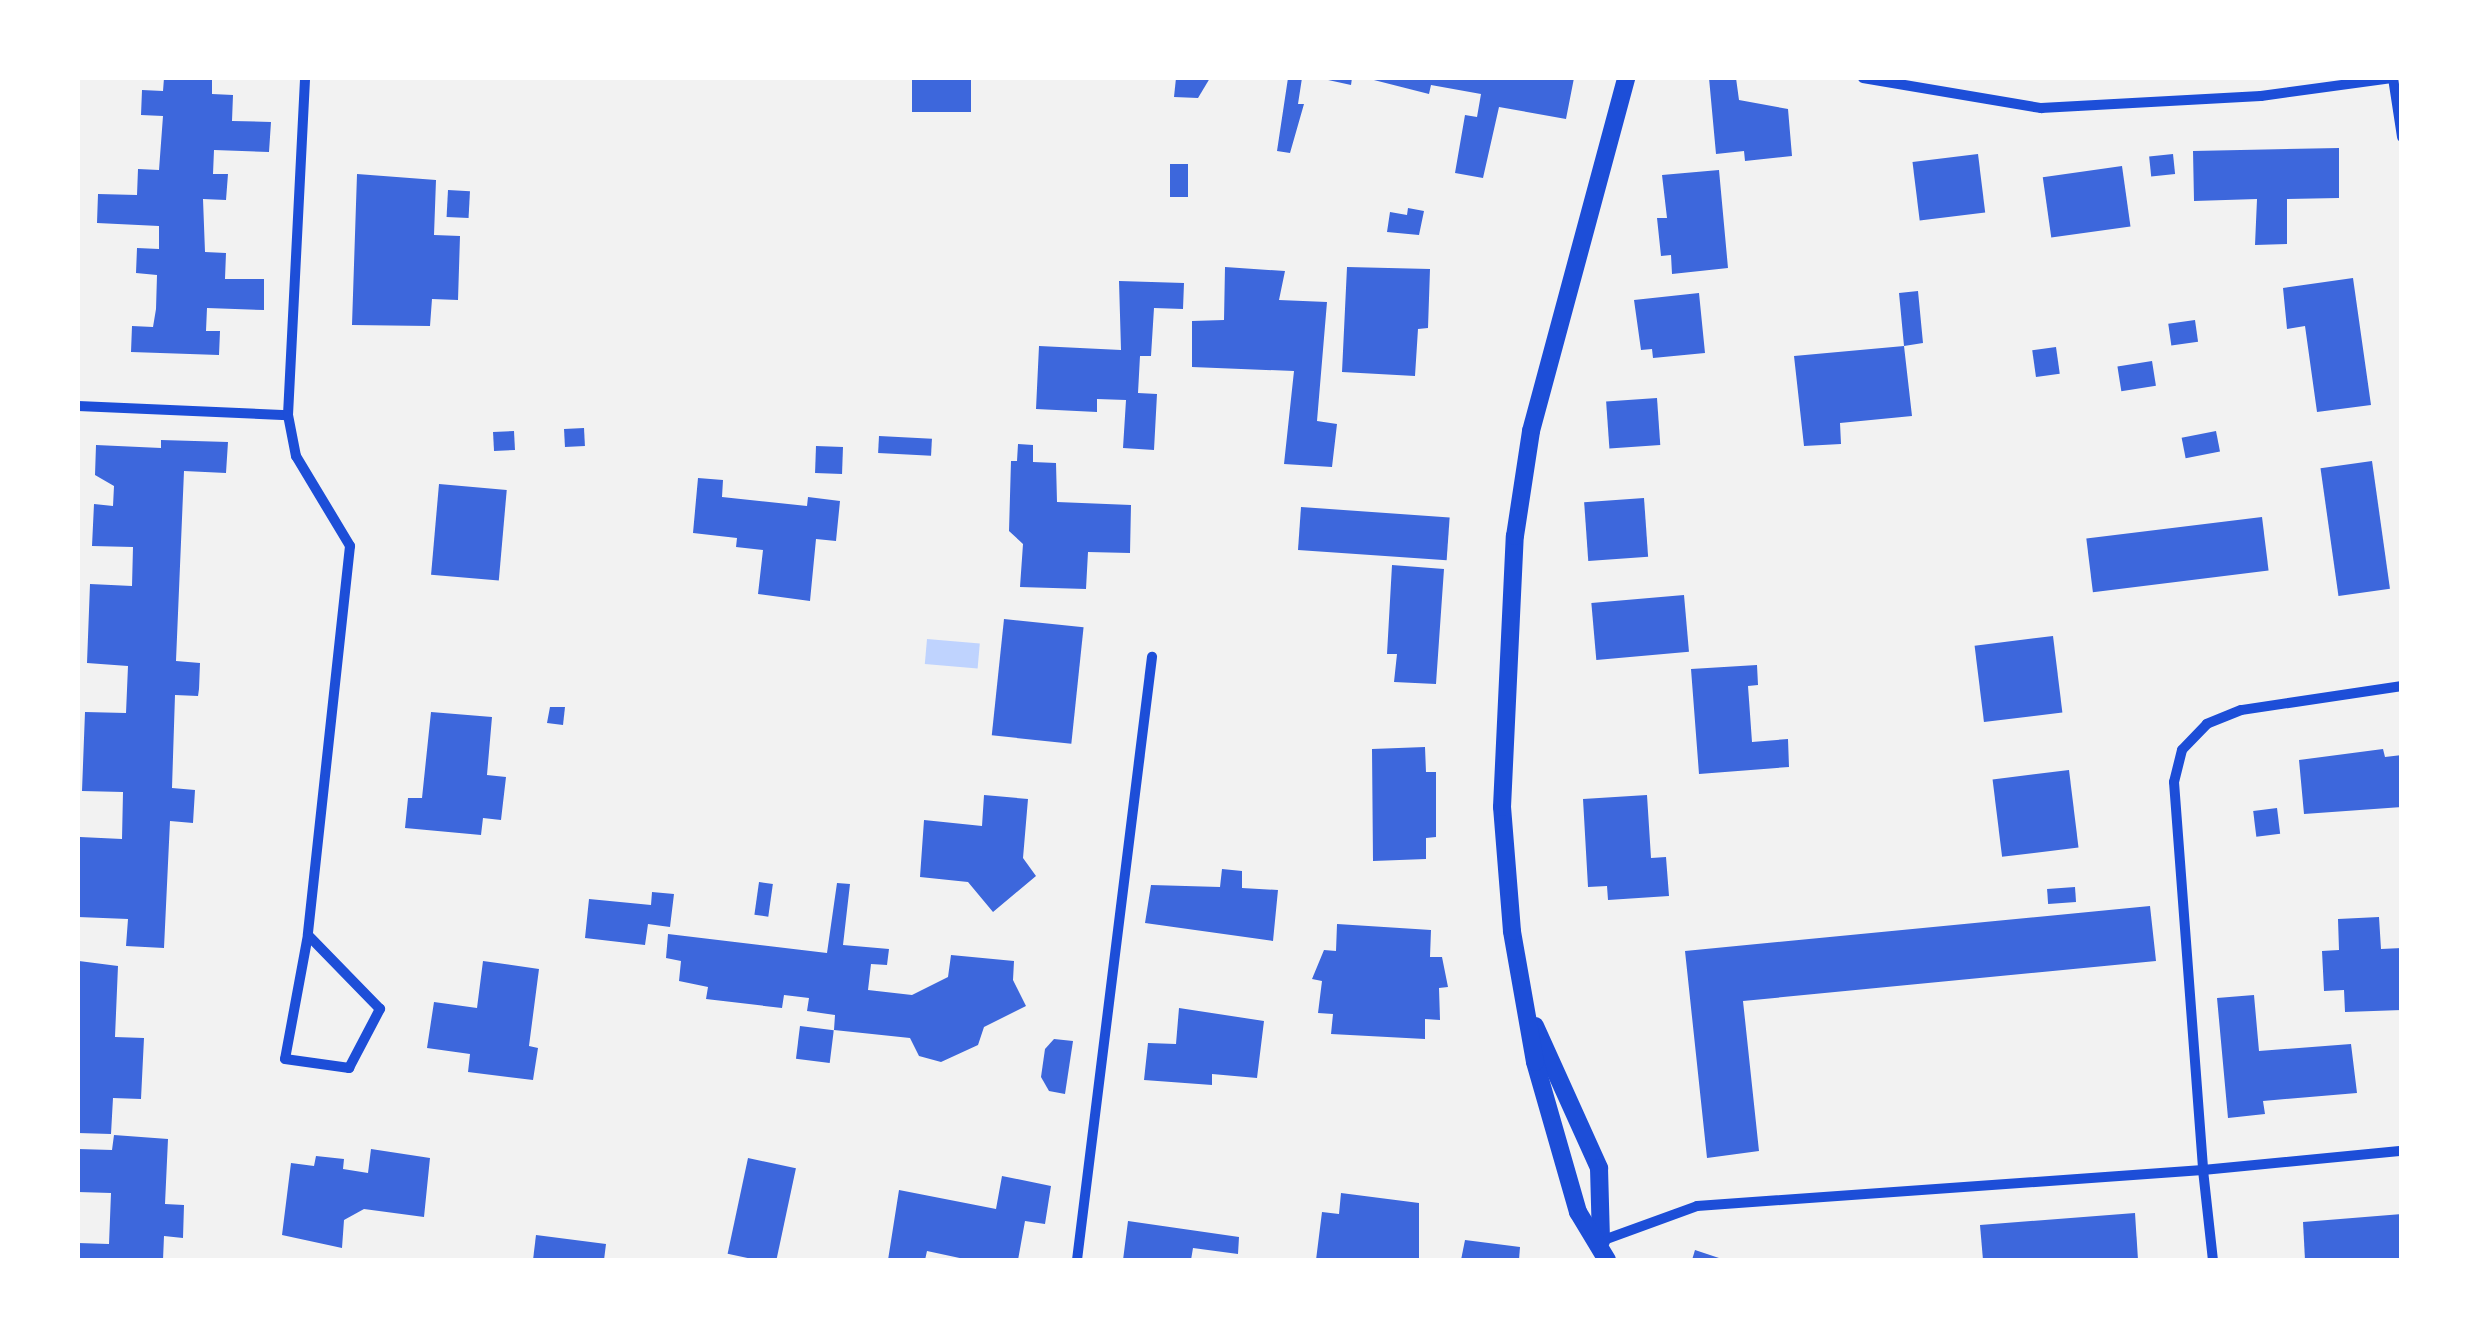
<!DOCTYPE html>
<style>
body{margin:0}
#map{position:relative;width:2479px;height:1338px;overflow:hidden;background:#f2f2f2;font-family:Manrope,sans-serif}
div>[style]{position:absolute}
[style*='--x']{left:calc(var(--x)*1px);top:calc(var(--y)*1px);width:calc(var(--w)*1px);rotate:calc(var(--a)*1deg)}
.water>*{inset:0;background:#bfd3fe;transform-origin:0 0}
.building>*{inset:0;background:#3d67dc;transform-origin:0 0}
.minor>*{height:10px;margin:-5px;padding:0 5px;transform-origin:5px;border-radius:5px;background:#1d4ed8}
.tertiary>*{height:18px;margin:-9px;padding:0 9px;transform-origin:9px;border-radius:9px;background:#1d4ed8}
span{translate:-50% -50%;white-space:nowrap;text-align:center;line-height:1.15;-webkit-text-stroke:10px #fff;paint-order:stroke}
.frame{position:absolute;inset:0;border:80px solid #fff;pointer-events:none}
</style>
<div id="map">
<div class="water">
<div style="left:927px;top:639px;width:53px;height:25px;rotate:5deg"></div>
</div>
<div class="building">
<div style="clip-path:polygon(164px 78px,212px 78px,212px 94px,233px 95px,232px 121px,271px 122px,269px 152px,214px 150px,213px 174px,228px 174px,226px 200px,203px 199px,205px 252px,226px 253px,225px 279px,264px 279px,264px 310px,207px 308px,206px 331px,220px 331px,219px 355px,131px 352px,132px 326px,153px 327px,156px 309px,157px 275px,136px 273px,137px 248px,159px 249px,159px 226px,97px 223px,98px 194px,137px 195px,138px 169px,159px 170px,163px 116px,141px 115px,142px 90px,163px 91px)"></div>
<div style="left:912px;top:78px;width:59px;height:34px"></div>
<div style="clip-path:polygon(1176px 78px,1210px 78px,1198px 98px,1174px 97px)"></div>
<div style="clip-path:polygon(1288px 78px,1302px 78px,1298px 104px,1304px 104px,1290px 153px,1277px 151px)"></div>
<div style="clip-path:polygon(1319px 78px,1352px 78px,1351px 85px)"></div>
<div style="clip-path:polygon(1366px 78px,1574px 78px,1566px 119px,1499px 107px,1483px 178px,1455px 173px,1465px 115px,1477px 117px,1481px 94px,1431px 85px,1429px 94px)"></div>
<div style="clip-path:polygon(1709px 78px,1736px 78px,1739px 100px,1788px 109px,1792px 156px,1745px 161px,1744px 151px,1716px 154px)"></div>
<div style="clip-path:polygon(2339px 148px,2339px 198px,2287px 199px,2287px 244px,2255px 245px,2257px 199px,2194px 201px,2193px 151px)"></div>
<div style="left:1978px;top:154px;width:59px;height:66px;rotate:83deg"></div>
<div style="left:2173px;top:154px;width:20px;height:24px;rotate:84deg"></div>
<div style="left:1170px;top:164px;width:18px;height:33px"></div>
<div style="left:2122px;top:166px;width:61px;height:80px;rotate:82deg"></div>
<div style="clip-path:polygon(1719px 170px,1728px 268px,1672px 274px,1671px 255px,1661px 256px,1657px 218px,1667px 218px,1662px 175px)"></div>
<div style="clip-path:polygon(357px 174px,436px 180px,434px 235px,460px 236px,458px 300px,432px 299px,430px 326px,352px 325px)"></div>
<div style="left:448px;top:190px;width:22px;height:27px;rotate:3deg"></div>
<div style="clip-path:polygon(1408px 208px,1424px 211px,1419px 235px,1387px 232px,1390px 212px,1407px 215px)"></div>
<div style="clip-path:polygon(1225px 267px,1285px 271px,1279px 300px,1327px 302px,1317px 421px,1337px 424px,1332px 467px,1284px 464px,1294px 371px,1192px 367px,1192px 321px,1224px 320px)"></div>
<div style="clip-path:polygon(1347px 267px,1430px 269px,1428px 328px,1418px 329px,1415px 376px,1342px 372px)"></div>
<div style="clip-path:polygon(2353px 278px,2371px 405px,2317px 412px,2305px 326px,2287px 329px,2283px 288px)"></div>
<div style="clip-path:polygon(1119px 281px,1184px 283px,1183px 309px,1154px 308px,1151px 356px,1140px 356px,1138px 393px,1157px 394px,1154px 450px,1123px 448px,1126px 400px,1097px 399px,1097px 412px,1036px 409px,1039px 346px,1121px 350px)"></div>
<div style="clip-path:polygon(1918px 291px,1923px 343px,1904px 346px,1912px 416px,1840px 423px,1841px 444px,1804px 446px,1794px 356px,1904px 346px,1899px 293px)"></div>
<div style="clip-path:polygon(1699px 293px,1705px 353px,1653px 358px,1652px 349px,1641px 350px,1634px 300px)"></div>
<div style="left:2195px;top:320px;width:22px;height:27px;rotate:82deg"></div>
<div style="left:2056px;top:347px;width:27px;height:24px;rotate:82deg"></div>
<div style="left:2152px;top:361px;width:25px;height:35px;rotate:81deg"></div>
<div style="left:1657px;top:398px;width:47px;height:51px;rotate:86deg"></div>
<div style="left:584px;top:428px;width:18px;height:20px;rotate:87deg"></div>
<div style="left:514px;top:431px;width:19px;height:21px;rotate:87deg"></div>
<div style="left:2216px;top:431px;width:21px;height:35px;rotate:79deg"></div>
<div style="left:879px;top:436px;width:53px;height:17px;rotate:3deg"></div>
<div style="clip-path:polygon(161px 440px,228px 442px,226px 473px,184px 471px,176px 661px,200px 663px,199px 689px,198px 696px,175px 695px,172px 788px,195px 790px,193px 823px,170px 821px,164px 948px,126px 946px,128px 919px,78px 917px,80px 837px,122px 839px,123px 792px,82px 791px,85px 712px,126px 713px,128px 666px,87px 663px,90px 584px,132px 586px,133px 547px,92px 546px,94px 504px,113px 506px,114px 486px,95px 475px,96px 445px,161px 448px)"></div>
<div style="clip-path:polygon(1018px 444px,1033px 445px,1033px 462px,1056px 463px,1057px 502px,1131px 505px,1130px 553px,1088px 552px,1086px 589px,1020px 587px,1023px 544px,1009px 531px,1011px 461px,1017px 461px)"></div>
<div style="left:816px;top:446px;width:27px;height:27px;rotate:2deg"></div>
<div style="left:2372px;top:461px;width:129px;height:52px;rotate:82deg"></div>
<div style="clip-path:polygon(698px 478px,723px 480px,722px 497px,807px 506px,808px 497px,840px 501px,836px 541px,816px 539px,810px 601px,758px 594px,763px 550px,736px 547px,737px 538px,693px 533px)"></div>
<div style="left:439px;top:484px;width:68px;height:91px;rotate:5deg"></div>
<div style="left:1644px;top:498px;width:59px;height:60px;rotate:86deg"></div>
<div style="left:1301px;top:507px;width:149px;height:43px;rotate:4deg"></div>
<div style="left:2262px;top:517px;width:54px;height:177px;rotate:83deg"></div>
<div style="clip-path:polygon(1392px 565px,1444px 569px,1436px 684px,1394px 682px,1397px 654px,1387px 654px)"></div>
<div style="left:1684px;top:595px;width:57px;height:93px;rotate:85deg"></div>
<div style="left:1004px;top:619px;width:80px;height:117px;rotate:6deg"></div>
<div style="left:2053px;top:636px;width:77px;height:79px;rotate:83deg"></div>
<div style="clip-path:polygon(1757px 665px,1758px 685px,1748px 686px,1752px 742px,1788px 739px,1789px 767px,1699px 774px,1691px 669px)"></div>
<div style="clip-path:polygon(550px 707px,565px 707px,563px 725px,547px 723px)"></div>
<div style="clip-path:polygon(431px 712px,492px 717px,487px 775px,506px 777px,501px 820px,483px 818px,481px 835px,405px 828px,408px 798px,422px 798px)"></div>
<div style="clip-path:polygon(1425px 747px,1426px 772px,1436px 772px,1436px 837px,1426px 838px,1426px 859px,1373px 861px,1372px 749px)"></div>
<div style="clip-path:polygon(2383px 749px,2385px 757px,2402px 755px,2402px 807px,2304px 814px,2299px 760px)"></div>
<div style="left:2069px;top:770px;width:78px;height:77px;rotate:83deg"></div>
<div style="clip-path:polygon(984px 795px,1028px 799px,1023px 858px,1036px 876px,993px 912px,968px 882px,920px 877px,924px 820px,982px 826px)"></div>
<div style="clip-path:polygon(1647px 795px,1651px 858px,1666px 857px,1669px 896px,1608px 900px,1607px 886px,1588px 887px,1583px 799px)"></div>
<div style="left:2277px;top:808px;width:26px;height:24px;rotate:83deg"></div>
<div style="clip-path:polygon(1222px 869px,1242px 871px,1242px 888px,1278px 890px,1273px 941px,1145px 923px,1151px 885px,1220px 887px)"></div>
<div style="left:759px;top:882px;width:14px;height:33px;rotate:8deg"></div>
<div style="clip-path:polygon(837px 883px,850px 884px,843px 945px,889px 949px,887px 965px,871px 964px,868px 990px,912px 995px,948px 977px,951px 955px,1014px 961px,1013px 980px,1026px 1006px,984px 1027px,978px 1045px,941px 1062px,919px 1056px,910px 1038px,834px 1030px,835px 1015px,807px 1011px,809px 998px,784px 995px,782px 1008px,706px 999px,708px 987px,679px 981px,681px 961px,666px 958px,668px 934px,827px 953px)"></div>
<div style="left:2075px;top:887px;width:15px;height:28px;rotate:86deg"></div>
<div style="clip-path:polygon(652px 892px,674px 894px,670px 927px,648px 924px,645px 945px,585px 938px,589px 899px,651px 905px)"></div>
<div style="clip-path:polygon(2150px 906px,2156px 961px,1743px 1001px,1759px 1151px,1707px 1158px,1685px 951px)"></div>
<div style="clip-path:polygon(2379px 917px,2381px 949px,2402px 948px,2402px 1010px,2345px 1012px,2344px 990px,2324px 991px,2322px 951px,2339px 950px,2338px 919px)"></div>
<div style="clip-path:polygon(1337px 924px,1431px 930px,1430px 957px,1442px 957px,1448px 987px,1439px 988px,1440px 1020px,1425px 1019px,1425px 1039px,1331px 1034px,1333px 1014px,1318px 1013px,1322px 981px,1312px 979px,1324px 950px,1336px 951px)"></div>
<div style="clip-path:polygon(79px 961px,118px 966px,115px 1037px,144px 1038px,141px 1099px,113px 1098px,111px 1134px,78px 1133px)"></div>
<div style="clip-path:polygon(483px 961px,539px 969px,529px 1046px,538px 1048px,533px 1080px,468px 1072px,470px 1054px,427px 1048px,434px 1002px,477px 1008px)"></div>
<div style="clip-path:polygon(2254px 995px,2259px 1051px,2351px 1044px,2357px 1093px,2263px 1101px,2265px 1114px,2228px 1118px,2217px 998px)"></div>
<div style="clip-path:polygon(1179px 1008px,1264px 1021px,1257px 1078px,1212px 1074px,1212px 1085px,1144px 1080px,1148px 1043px,1176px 1044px)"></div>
<div style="left:800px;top:1026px;width:34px;height:33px;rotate:7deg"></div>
<div style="clip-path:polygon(1054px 1039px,1073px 1041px,1065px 1094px,1049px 1091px,1041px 1077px,1045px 1049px)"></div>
<div style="clip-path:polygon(114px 1135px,168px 1139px,165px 1204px,184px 1205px,183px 1238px,164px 1236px,163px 1260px,78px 1260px,78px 1243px,109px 1244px,111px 1193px,78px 1192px,78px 1149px,112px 1150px)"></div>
<div style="clip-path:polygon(371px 1149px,430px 1158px,424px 1217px,364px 1209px,344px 1220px,342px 1248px,282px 1235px,291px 1163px,314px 1166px,316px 1156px,344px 1159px,343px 1169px,368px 1173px)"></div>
<div style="left:748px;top:1158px;width:49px;height:98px;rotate:12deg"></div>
<div style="clip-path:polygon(1002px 1176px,1051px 1186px,1045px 1224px,1025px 1221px,1018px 1260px,969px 1260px,927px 1251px,925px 1260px,888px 1260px,899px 1190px,996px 1209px)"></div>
<div style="clip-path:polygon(1341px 1193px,1419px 1203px,1419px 1260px,1316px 1260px,1322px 1212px,1339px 1214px)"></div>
<div style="clip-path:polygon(2135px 1213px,2138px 1260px,1983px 1260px,1980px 1225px)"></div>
<div style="clip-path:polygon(2402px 1214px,2402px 1260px,2305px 1260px,2303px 1222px)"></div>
<div style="clip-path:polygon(1128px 1221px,1239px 1237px,1238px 1254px,1193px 1248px,1191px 1260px,1123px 1260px)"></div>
<div style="clip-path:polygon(536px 1235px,606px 1244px,604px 1260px,533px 1260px)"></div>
<div style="clip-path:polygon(1465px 1240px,1520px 1247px,1519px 1260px,1461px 1260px)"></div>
<div style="clip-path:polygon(1695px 1250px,1725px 1260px,1692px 1260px)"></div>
</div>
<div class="minor">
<div style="--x:1863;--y:78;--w:181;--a:9.6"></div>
<div style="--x:2041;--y:108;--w:220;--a:-3.1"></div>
<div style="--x:2261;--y:96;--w:132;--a:-7.8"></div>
<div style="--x:2393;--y:78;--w:60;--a:81.3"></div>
<div style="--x:78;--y:406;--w:210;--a:2.5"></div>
<div style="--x:288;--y:415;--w:337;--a:-87.1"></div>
<div style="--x:288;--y:415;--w:42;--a:79"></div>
<div style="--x:296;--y:456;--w:105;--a:59"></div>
<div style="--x:350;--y:546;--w:391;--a:96.2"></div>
<div style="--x:308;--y:935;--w:126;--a:100.5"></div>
<div style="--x:285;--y:1059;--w:65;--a:8"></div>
<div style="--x:349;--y:1068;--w:67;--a:-62.3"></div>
<div style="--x:380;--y:1009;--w:103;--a:-134.2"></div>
<div style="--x:2402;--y:686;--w:163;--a:171.5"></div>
<div style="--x:2241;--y:710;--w:37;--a:158"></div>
<div style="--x:2207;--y:724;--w:36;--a:134"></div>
<div style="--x:2182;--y:750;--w:33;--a:104"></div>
<div style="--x:2174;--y:782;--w:389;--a:85.7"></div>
<div style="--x:2203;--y:1170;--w:200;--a:-5.5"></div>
<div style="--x:1601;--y:1241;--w:102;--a:-20"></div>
<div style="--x:1697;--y:1206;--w:507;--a:-4.07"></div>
<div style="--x:2203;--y:1170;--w:91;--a:83.7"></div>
<div style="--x:1077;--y:1260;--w:608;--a:-82.91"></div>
</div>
<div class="tertiary">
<div style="--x:1535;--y:1026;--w:156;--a:65.7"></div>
<div style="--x:1599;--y:1168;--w:73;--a:88.4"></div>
<div style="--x:1607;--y:1260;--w:56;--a:-121.1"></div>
<div style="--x:1578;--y:1212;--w:156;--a:-106"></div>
<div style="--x:1535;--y:1062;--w:133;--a:-100"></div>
<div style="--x:1512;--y:931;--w:124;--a:-94.6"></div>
<div style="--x:1502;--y:807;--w:271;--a:-87.3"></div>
<div style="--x:1515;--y:536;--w:106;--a:-81.3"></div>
<div style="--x:1531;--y:431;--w:366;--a:-74.9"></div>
</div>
<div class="frame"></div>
</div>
